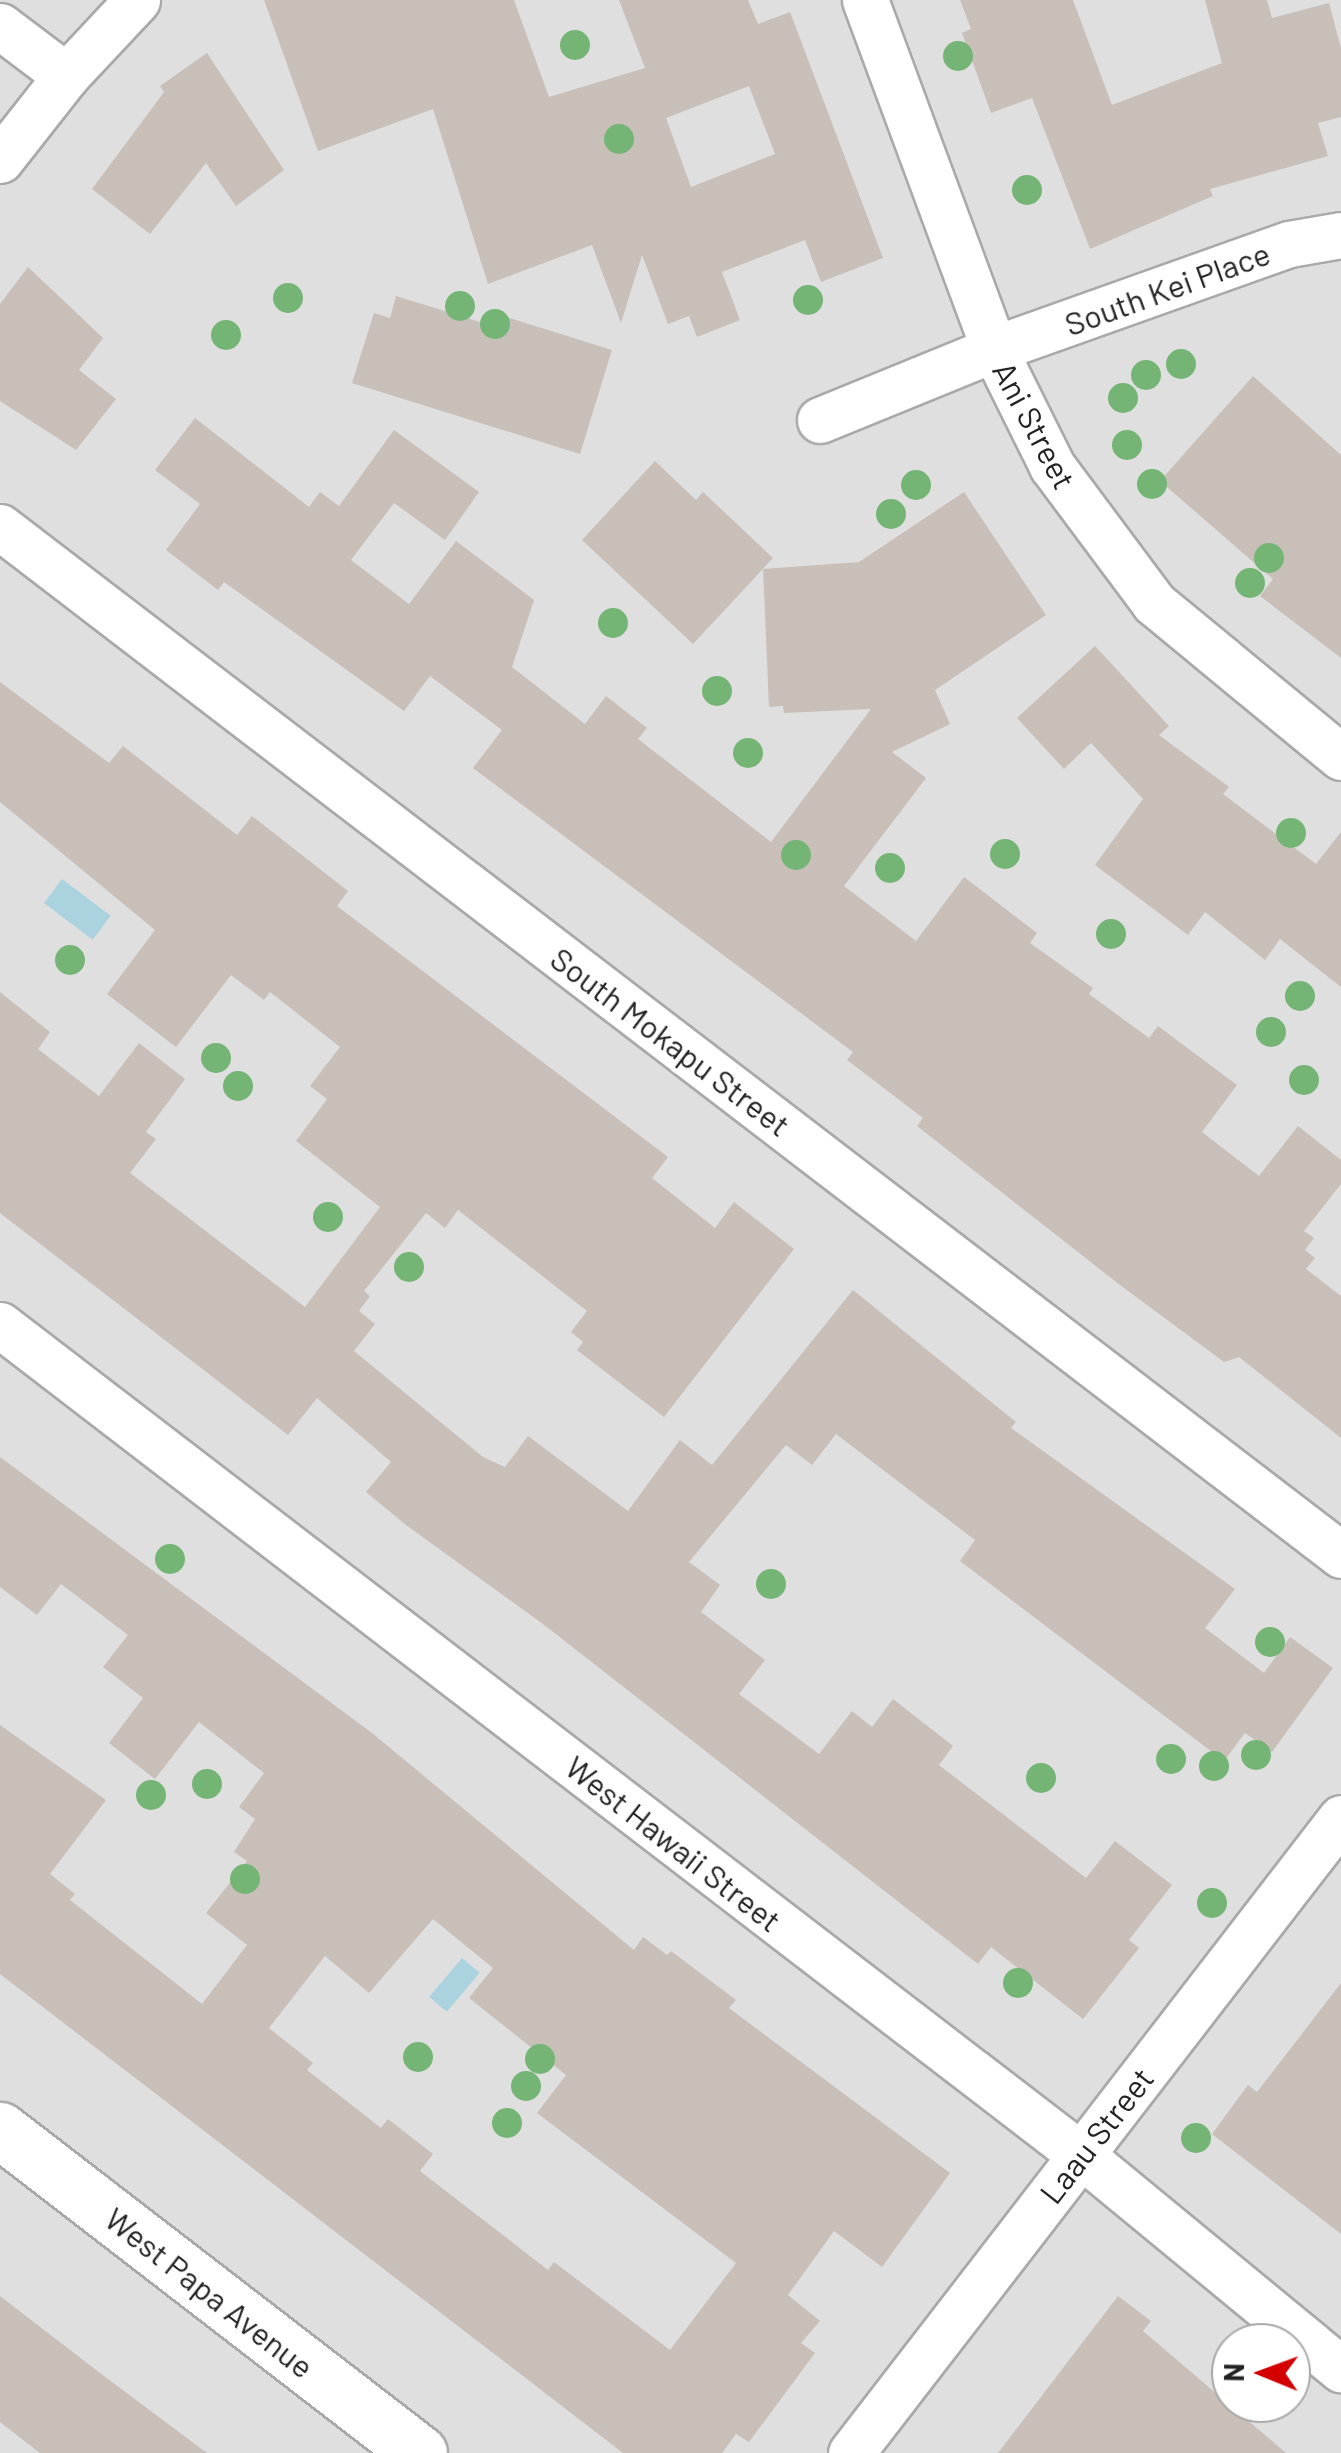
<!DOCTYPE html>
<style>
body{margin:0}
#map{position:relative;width:1341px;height:2453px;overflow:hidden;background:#f2efe9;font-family:Barlow,sans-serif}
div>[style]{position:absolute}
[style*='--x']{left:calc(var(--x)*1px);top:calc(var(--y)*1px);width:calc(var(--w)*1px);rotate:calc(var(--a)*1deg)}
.residential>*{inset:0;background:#e0dfdf}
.water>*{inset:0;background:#aad3df;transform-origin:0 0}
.building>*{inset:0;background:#c7bfb8}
.roads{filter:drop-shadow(2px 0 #a9a9a9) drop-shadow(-2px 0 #a9a9a9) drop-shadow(0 2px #a9a9a9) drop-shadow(0 -2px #a9a9a9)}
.minor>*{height:45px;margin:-22.5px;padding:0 22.5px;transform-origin:22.5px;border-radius:22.5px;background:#fff}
.tertiary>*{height:55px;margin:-27.5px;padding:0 27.5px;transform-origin:27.5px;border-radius:27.5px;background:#fff}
.trees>*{width:30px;height:30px;margin:-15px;border-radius:50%;background:#74b475}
span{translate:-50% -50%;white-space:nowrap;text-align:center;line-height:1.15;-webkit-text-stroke:9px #fff;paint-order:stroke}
.street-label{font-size:32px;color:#222}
.north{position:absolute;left:1211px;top:2323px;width:100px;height:100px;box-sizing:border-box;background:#fff;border:2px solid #a7a7a7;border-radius:50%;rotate:271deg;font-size:28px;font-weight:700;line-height:40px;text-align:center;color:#222}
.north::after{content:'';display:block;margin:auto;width:35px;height:45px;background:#d40000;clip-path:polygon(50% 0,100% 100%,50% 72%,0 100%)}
</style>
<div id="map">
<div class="residential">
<div style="clip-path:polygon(evenodd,0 0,1341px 0,1341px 2453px,0 2453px,0 0,1231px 2343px,1291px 2343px,1291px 2403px,1231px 2403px,1231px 2343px)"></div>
</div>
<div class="water">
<div style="left:62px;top:879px;width:61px;height:30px;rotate:37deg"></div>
<div style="left:462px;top:1958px;width:23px;height:51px;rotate:40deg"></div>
</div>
<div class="building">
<div style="clip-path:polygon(evenodd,264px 0,514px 0,549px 97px,645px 68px,619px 0,748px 0,758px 24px,790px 12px,883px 258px,821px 282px,805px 240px,722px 272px,740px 320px,697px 337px,689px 316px,668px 324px,642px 255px,621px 323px,592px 245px,488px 284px,433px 109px,318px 151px,264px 0,749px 86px,775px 154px,691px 187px,666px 118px,749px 86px)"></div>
<div style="clip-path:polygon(960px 0,1073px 0,1112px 105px,1222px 63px,1205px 0,1267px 0,1272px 18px,1329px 3px,1341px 48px,1341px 117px,1318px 123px,1328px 156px,1210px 189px,1213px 196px,1090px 249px,1032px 98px,991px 113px,962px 33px,971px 29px)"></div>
<div style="clip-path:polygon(207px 53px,284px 170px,236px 206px,206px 163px,150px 234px,92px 189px,164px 92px,160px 86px)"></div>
<div style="clip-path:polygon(28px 267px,103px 338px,79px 370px,116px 399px,76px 450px,0 401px,0 304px)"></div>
<div style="clip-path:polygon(396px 296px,506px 330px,500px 315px,612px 350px,580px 454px,352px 383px,374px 313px,390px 318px)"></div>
<div style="clip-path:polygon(1253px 376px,1341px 455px,1341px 658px,1260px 596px,1273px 579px,1160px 481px)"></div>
<div style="clip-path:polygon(195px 418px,309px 507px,320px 492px,339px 506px,394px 430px,479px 492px,445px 540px,394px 503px,351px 560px,409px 604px,456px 541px,534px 600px,512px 667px,585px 724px,606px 696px,647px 728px,638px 739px,771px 842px,871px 709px,784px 713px,783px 706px,769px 707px,763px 569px,859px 562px,964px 492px,1046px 615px,935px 690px,950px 724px,892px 752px,926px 778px,844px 886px,916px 941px,964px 877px,1037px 933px,1030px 943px,1093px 988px,1089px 994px,1149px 1038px,1158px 1026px,1237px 1085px,1202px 1132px,1259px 1176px,1298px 1126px,1341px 1160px,1341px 1184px,1304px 1231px,1314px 1238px,1305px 1250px,1315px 1258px,1306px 1269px,1341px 1296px,1341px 1438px,1239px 1357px,1224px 1362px,1120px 1285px,917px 1126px,923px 1118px,847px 1060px,853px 1052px,473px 768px,502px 730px,430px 676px,404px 711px,224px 582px,218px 590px,166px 550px,200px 504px,155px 470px)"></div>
<div style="clip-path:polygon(655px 461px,696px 500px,703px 492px,773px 558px,693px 644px,582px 540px)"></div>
<div style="clip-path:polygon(1095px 646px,1169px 726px,1159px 735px,1229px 787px,1223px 794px,1316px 864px,1341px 832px,1341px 987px,1280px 939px,1265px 960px,1205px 912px,1188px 935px,1095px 865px,1143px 799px,1091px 743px,1064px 769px,1017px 718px)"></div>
<div style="clip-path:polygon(0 682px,109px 763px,123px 746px,237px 835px,252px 816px,348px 891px,337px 906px,668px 1157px,652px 1178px,715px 1228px,734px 1202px,794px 1249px,664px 1417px,577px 1350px,583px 1342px,571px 1332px,587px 1311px,458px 1210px,445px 1228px,426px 1213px,364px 1291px,370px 1296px,359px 1311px,375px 1324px,354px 1351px,483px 1457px,505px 1467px,528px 1436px,628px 1511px,680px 1440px,712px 1465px,853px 1290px,1016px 1422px,1011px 1428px,1235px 1589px,1205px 1628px,1264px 1673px,1290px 1637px,1333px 1668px,1272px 1752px,1245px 1733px,1224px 1761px,960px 1561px,975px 1540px,836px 1434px,812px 1465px,786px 1445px,689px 1562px,720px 1585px,701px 1612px,765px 1660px,739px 1694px,819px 1754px,852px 1711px,872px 1727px,893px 1699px,953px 1746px,939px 1765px,1086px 1878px,1115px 1841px,1172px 1885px,1129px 1940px,1139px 1948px,1083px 2019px,991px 1947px,978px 1964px,543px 1624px,406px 1525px,366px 1492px,391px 1462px,317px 1398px,288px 1435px,0 1213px,0 992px,50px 1032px,38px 1049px,99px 1096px,139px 1043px,185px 1079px,146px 1132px,156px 1139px,130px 1173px,305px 1307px,380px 1207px,296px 1141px,327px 1099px,310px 1086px,340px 1047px,270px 992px,264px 1000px,231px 975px,176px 1047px,107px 994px,155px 930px,0 802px)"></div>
<div style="clip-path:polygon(evenodd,0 1457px,372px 1733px,634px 1950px,643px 1937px,667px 1955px,671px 1951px,736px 2000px,729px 2008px,950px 2173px,882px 2267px,834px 2231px,788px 2295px,820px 2321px,801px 2343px,815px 2353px,749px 2442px,736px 2434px,722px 2453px,623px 2453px,0 1974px,0 1725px,106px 1800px,50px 1874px,75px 1894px,70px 1900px,202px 2004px,247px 1945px,206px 1913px,247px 1861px,234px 1852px,255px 1819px,239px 1807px,264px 1773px,199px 1722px,155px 1779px,109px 1743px,143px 1698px,103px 1667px,128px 1635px,61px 1584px,37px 1615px,0 1587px,0 1457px,433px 1919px,493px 1968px,469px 1998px,566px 2075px,537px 2113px,736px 2263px,670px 2350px,554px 2262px,548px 2270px,420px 2171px,433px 2154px,388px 2119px,381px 2128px,307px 2070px,313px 2063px,269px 2028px,325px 1956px,369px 1993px,433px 1919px)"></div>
<div style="clip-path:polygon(1341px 1983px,1341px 2234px,1212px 2134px,1248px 2085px,1257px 2092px)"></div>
<div style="clip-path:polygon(0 2296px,100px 2373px,207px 2453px,40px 2453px,0 2422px)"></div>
<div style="clip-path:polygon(1118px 2296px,1151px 2321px,1143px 2331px,1286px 2453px,998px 2453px)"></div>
</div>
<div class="roads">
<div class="minor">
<div style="--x:865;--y:0;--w:372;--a:69.7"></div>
<div style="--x:994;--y:349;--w:131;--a:63.6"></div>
<div style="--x:1052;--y:466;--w:171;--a:53.3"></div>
<div style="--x:1154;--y:603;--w:242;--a:39.5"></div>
<div style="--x:0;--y:26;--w:83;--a:37.1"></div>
<div style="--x:0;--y:160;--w:107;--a:-51.8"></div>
<div style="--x:66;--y:76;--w:104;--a:-46.9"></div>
<div style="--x:820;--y:420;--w:188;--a:-22.2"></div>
<div style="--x:994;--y:349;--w:313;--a:-19.6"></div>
<div style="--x:1289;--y:244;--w:53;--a:-9.8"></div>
<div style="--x:0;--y:527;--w:1690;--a:37.47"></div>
<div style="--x:0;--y:1325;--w:1363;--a:37.52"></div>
<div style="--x:1081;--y:2155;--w:337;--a:39.5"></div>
<div style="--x:851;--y:2453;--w:802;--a:-52.34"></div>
</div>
<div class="tertiary">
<div style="--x:0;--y:2130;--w:529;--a:37.63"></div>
</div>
</div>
<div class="trees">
<div style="left:575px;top:45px"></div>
<div style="left:958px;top:56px"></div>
<div style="left:619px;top:139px"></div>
<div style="left:1027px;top:190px"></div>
<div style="left:288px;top:298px"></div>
<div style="left:808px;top:300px"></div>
<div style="left:460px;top:306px"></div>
<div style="left:495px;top:324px"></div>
<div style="left:226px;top:335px"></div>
<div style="left:1181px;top:364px"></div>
<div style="left:1146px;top:375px"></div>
<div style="left:1123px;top:398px"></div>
<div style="left:1127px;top:445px"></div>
<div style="left:1152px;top:484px"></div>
<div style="left:916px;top:485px"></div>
<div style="left:891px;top:514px"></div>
<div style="left:1269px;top:558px"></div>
<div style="left:1250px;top:583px"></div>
<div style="left:613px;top:623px"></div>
<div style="left:717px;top:691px"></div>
<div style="left:748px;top:753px"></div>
<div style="left:1291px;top:833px"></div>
<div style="left:1005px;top:854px"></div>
<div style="left:796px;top:855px"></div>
<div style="left:890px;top:868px"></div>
<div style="left:1111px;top:934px"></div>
<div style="left:70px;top:960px"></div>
<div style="left:1300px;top:996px"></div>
<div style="left:1271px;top:1032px"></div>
<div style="left:216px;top:1058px"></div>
<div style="left:1304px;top:1080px"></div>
<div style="left:238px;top:1086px"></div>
<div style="left:328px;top:1217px"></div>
<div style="left:409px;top:1267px"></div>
<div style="left:170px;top:1559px"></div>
<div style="left:771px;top:1584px"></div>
<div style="left:1270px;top:1642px"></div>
<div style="left:1256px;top:1755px"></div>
<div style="left:1171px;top:1759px"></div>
<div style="left:1214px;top:1766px"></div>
<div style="left:1041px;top:1778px"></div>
<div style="left:207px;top:1784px"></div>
<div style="left:151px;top:1795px"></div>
<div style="left:245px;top:1879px"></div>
<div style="left:1212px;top:1903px"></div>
<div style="left:1018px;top:1983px"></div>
<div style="left:418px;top:2057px"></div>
<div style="left:540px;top:2059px"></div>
<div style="left:526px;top:2086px"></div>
<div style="left:507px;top:2123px"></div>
<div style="left:1196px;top:2138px"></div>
</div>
<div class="street-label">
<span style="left:1167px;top:288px;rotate:-20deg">South Kei Place</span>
<span style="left:1035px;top:425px;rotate:62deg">Ani Street</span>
<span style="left:671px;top:1041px;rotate:37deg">South Mokapu Street</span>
<span style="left:674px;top:1843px;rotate:38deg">West Hawaii Street</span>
<span style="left:1096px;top:2135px;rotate:-52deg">Laau Street</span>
<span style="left:210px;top:2292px;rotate:38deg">West Papa Avenue</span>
</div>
<div class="north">N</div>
</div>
